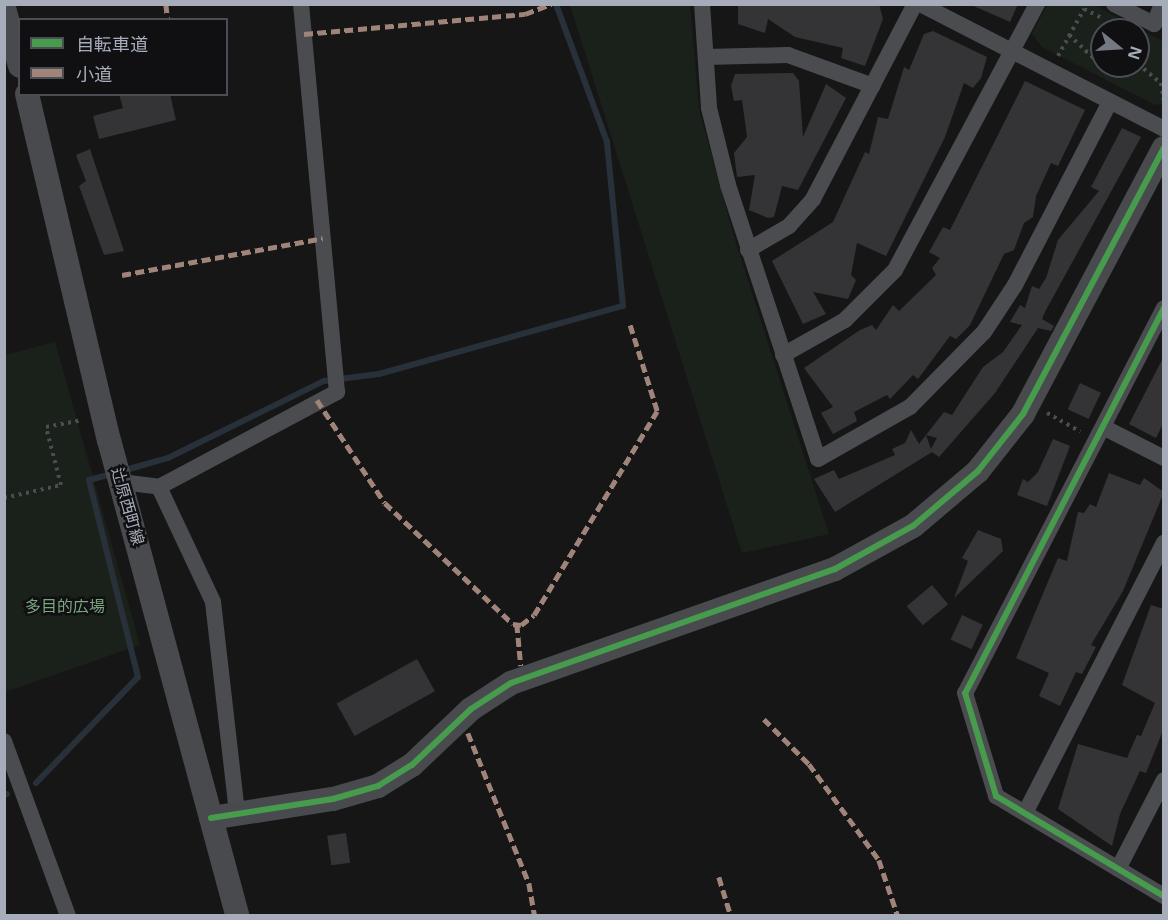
<!DOCTYPE html>
<meta charset="utf-8">
<style>
body{margin:0}
#map{position:relative;width:1168px;height:920px;overflow:hidden;background:#161617;font-family:"Open Sans","Noto Sans JP",sans-serif}
div>[style]{position:absolute}
[style*='--x']{left:calc(var(--x)*1px);top:calc(var(--y)*1px);width:calc(var(--w)*1px);rotate:calc(var(--a)*1deg)}
.green>*{inset:0;background:#1a211b}
.stream>*{height:6px;margin:-3px;padding:0 3px;transform-origin:3px;border-radius:3px;background:#28313a}
.building>*{inset:0;background:#343436;transform-origin:0 0}
.path>*{height:4px;margin-top:-2px;transform-origin:0;background:repeating-linear-gradient(90deg,#4c4d51 0 3px,transparent 0 7.5px)}
.street>*{height:16px;margin:-8px;padding:0 8px;transform-origin:8px;border-radius:8px;background:#4a4c50}
.secondary>*{height:24px;margin:-12px;padding:0 12px;transform-origin:12px;border-radius:12px;background:#484a4e}
.quiet>*{height:4.5px;margin-top:-2.25px;transform-origin:0;background:repeating-linear-gradient(90deg,#a18479 0 9px,transparent 0 13.5px)}
.cycleway>*{height:6px;margin:-3px;padding:0 3px;transform-origin:3px;border-radius:3px;background:#469c4c}
span{translate:-50% -50%;white-space:nowrap;text-align:center;line-height:1.15;-webkit-text-stroke:5px #101013;paint-order:stroke}
.street-label{font-size:16px;color:#a6acb9}
.park-label{font-size:16px;color:#7ba67e}
.frame{position:absolute;inset:0;border:6px solid #a6acb9;pointer-events:none}
.legend{position:absolute;left:18px;top:18px;width:210px;height:78px;box-sizing:border-box;background:#101013;border:2px solid #4c4e55;margin:0;padding:8px 10px;list-style:none;font-size:18px;color:#a6acb9}
.legend li{display:flex;align-items:center;gap:12px;height:30px}
.legend b{width:30px;border:2px solid #4c4e55}
.north{position:absolute;left:1090px;top:18px;width:60px;height:60px;box-sizing:border-box;background:#101013;border:2px solid #4c4e55;border-radius:50%;rotate:108deg;font-size:16px;font-weight:700;line-height:24px;text-align:center;color:#a6acb9}
.north::after{content:'';display:block;margin:auto;width:21px;height:27px;background:#747880;clip-path:polygon(50% 0,100% 100%,50% 72%,0 100%)}
</style>
<div id="map">
<div class="green">
<div style="clip-path:polygon(570px 5px,690px 5px,699px 109px,734px 237px,829px 534px,742px 553px)"></div>
<div style="clip-path:polygon(evenodd,1094px 5px,1163px 41px,1163px 104px,1155px 105px,1042px 47px,1032px 34px,1047px 5px,1094px 5px,1102px 30px,1138px 30px,1138px 66px,1102px 66px,1102px 30px)"></div>
<div style="clip-path:polygon(55px 342px,140px 645px,5px 692px,5px 355px)"></div>
</div>
<div class="stream">
<div style="--x:122;--y:471;--w:48;--a:-15.8"></div>
<div style="--x:168;--y:458;--w:174;--a:-26.3"></div>
<div style="--x:324;--y:381;--w:55;--a:-7.3"></div>
<div style="--x:379;--y:374;--w:253;--a:-15.6"></div>
<div style="--x:623;--y:306;--w:165;--a:-95.6"></div>
<div style="--x:607;--y:142;--w:147;--a:-110.3"></div>
<div style="--x:36;--y:783;--w:147;--a:-46.1"></div>
<div style="--x:138;--y:677;--w:203;--a:-104"></div>
<div style="--x:89;--y:480;--w:24;--a:-15"></div>
<div style="--x:4;--y:795;--w:3;--a:-18"></div>
</div>
<div class="building">
<div style="clip-path:polygon(738px 4px,879px 4px,883px 19px,865px 66px,841px 58px,843px 48px,795px 37px,768px 19px,765px 33px,738px 24px)"></div>
<div style="clip-path:polygon(969px 4px,1018px 4px,1010px 22px)"></div>
<div style="clip-path:polygon(933px 31px,987px 57px,981px 78px,973px 88px,964px 83px,945px 137px,886px 256px,857px 243px,851px 275px,856px 280px,848px 299px,813px 292px,826px 314px,803px 324px,772px 261px,833px 222px,865px 152px,869px 154px,878px 117px,888px 119px,904px 67px,909px 70px,924px 34px)"></div>
<div style="clip-path:polygon(793px 73px,799px 81px,803px 137px,826px 84px,846px 98px,798px 190px,782px 186px,774px 217px,768px 218px,749px 210px,755px 175px,737px 177px,734px 153px,747px 137px,742px 100px,734px 101px,731px 86px,735px 74px)"></div>
<div style="clip-path:polygon(1025px 81px,1085px 110px,1058px 166px,1051px 163px,1036px 196px,1033px 217px,1024px 223px,1014px 250px,1004px 254px,970px 325px,956px 339px,950px 336px,918px 379px,913px 375px,890px 399px,887px 395px,854px 412px,857px 421px,833px 434px,821px 413px,833px 407px,804px 368px,860px 330px,872px 325px,876px 330px,893px 305px,899px 311px,936px 275px,932px 268px,940px 258px,929px 252px,943px 227px,950px 230px)"></div>
<div style="clip-path:polygon(119px 94px,170px 94px,176px 120px,99px 139px,93px 116px,123px 108px)"></div>
<div style="clip-path:polygon(1122px 128px,1141px 137px,1046px 310px,1042px 319px,1054px 326px,1051px 331px,1038px 328px,995px 393px,939px 457px,932px 452px,835px 512px,814px 479px,834px 470px,839px 479px,895px 455px,892px 449px,905px 443px,911px 430px,919px 444px,926px 435px,931px 449px,937px 438px,926px 435px,944px 412px,952px 415px,983px 367px,1003px 352px,1022px 325px,1010px 322px,1020px 305px,1025px 308px,1032px 286px,1039px 289px,1046px 278px,1058px 240px,1099px 191px,1091px 187px)"></div>
<div style="clip-path:polygon(90px 149px,124px 251px,104px 255px,79px 186px,86px 181px,76px 155px)"></div>
<div style="clip-path:polygon(1164px 356px,1164px 422px,1156px 438px,1129px 424px)"></div>
<div style="left:1080px;top:383px;width:23px;height:29px;rotate:25deg"></div>
<div style="clip-path:polygon(1053px 439px,1070px 446px,1047px 506px,1017px 495px,1023px 479px,1028px 482px,1038px 472px)"></div>
<div style="clip-path:polygon(1109px 473px,1140px 485px,1144px 478px,1164px 492px,1123px 591px,1091px 645px,1096px 647px,1082px 674px,1076px 672px,1060px 706px,1039px 696px,1049px 673px,1016px 658px,1058px 558px,1067px 561px,1078px 512px,1084px 513px,1090px 504px,1096px 507px)"></div>
<div style="clip-path:polygon(978px 530px,1001px 539px,1003px 551px,954px 598px,968px 561px,962px 558px)"></div>
<div style="left:932px;top:585px;width:25px;height:33px;rotate:50deg"></div>
<div style="clip-path:polygon(1151px 605px,1164px 609px,1164px 728px,1146px 773px,1140px 771px,1120px 814px,1112px 846px,1058px 809px,1078px 744px,1127px 758px,1137px 735px,1141px 736px,1155px 703px,1122px 685px)"></div>
<div style="left:962px;top:615px;width:23px;height:27px;rotate:25deg"></div>
<div style="left:417px;top:659px;width:37px;height:92px;rotate:61deg"></div>
<div style="left:346px;top:833px;width:30px;height:19px;rotate:82deg"></div>
</div>
<div class="path">
<div style="--x:1069;--y:35;--w:45;--a:43.2"></div>
<div style="--x:1138;--y:53;--w:16;--a:-68"></div>
<div style="--x:1058;--y:56;--w:54;--a:-61"></div>
<div style="--x:1084;--y:9;--w:20;--a:27"></div>
<div style="--x:1138;--y:64;--w:30;--a:40"></div>
<div style="--x:1161;--y:83;--w:19;--a:81"></div>
<div style="--x:1103;--y:66;--w:28;--a:0"></div>
<div style="--x:1047;--y:413;--w:38;--a:29"></div>
<div style="--x:4;--y:498;--w:58;--a:-12.8"></div>
<div style="--x:61;--y:485;--w:60;--a:-104.5"></div>
<div style="--x:46;--y:427;--w:37;--a:-11"></div>
</div>
<div class="street">
<div style="--x:702;--y:4;--w:104;--a:86.1"></div>
<div style="--x:709;--y:108;--w:79;--a:76.1"></div>
<div style="--x:728;--y:185;--w:288;--a:71.8"></div>
<div style="--x:818;--y:459;--w:106;--a:-29.5"></div>
<div style="--x:910;--y:407;--w:105;--a:-45.4"></div>
<div style="--x:984;--y:332;--w:56;--a:-56.6"></div>
<div style="--x:1015;--y:285;--w:206;--a:-62.6"></div>
<div style="--x:920;--y:4;--w:274;--a:27.1"></div>
<div style="--x:1114;--y:4;--w:45;--a:26.6"></div>
<div style="--x:1154;--y:24;--w:22;--a:-68"></div>
<div style="--x:707;--y:57;--w:81;--a:-1.4"></div>
<div style="--x:788;--y:55;--w:90;--a:20"></div>
<div style="--x:748;--y:250;--w:48;--a:-30.3"></div>
<div style="--x:789;--y:226;--w:36;--a:-48"></div>
<div style="--x:813;--y:199;--w:220;--a:-62.4"></div>
<div style="--x:1164;--y:308;--w:433;--a:117.3"></div>
<div style="--x:965;--y:693;--w:108;--a:73.2"></div>
<div style="--x:996;--y:796;--w:196;--a:30.8"></div>
<div style="--x:783;--y:355;--w:71;--a:-29.4"></div>
<div style="--x:845;--y:320;--w:71;--a:-45"></div>
<div style="--x:895;--y:270;--w:302;--a:-61.9"></div>
<div style="--x:1103;--y:427;--w:68;--a:26.9"></div>
<div style="--x:121;--y:482;--w:38;--a:7"></div>
<div style="--x:159;--y:487;--w:202;--a:-28.1"></div>
<div style="--x:337;--y:392;--w:390;--a:-95.3"></div>
<div style="--x:159;--y:487;--w:127;--a:64.8"></div>
<div style="--x:213;--y:602;--w:213;--a:83.5"></div>
<div style="--x:4;--y:741;--w:186;--a:69.9"></div>
<div style="--x:1025;--y:813;--w:304;--a:-62.8"></div>
<div style="--x:1118;--y:869;--w:100;--a:-62.7"></div>
</div>
<div class="secondary">
<div style="--x:4;--y:8;--w:60;--a:74.6"></div>
<div style="--x:27;--y:94;--w:356;--a:76.7"></div>
<div style="--x:109;--y:440;--w:493;--a:74.9"></div>
<div style="--x:211;--y:818;--w:123;--a:-8.9"></div>
<div style="--x:333;--y:799;--w:47;--a:-16.1"></div>
<div style="--x:378;--y:786;--w:40;--a:-32"></div>
<div style="--x:412;--y:765;--w:81;--a:-43.5"></div>
<div style="--x:471;--y:709;--w:48;--a:-33"></div>
<div style="--x:511;--y:683;--w:343;--a:-19.4"></div>
<div style="--x:835;--y:569;--w:89;--a:-28.9"></div>
<div style="--x:913;--y:526;--w:85;--a:-40.2"></div>
<div style="--x:978;--y:471;--w:73;--a:-51.7"></div>
<div style="--x:1023;--y:414;--w:301;--a:-62.1"></div>
</div>
<div class="quiet">
<div style="--x:166;--y:4;--w:16;--a:83"></div>
<div style="--x:304;--y:34;--w:222;--a:-5.2"></div>
<div style="--x:525;--y:14;--w:28;--a:-21"></div>
<div style="--x:122;--y:275;--w:204;--a:-10.4"></div>
<div style="--x:317;--y:400;--w:123;--a:56.6"></div>
<div style="--x:385;--y:503;--w:176;--a:43.4"></div>
<div style="--x:513;--y:624;--w:8;--a:7"></div>
<div style="--x:521;--y:625;--w:16;--a:-38"></div>
<div style="--x:534;--y:615;--w:238;--a:-58.9"></div>
<div style="--x:657;--y:411;--w:93;--a:-107.5"></div>
<div style="--x:517;--y:624;--w:42;--a:84.6"></div>
<div style="--x:764;--y:719;--w:64;--a:45"></div>
<div style="--x:809;--y:764;--w:119;--a:53.9"></div>
<div style="--x:879;--y:860;--w:59;--a:71.3"></div>
<div style="--x:468;--y:733;--w:162;--a:67.9"></div>
<div style="--x:529;--y:883;--w:34;--a:80"></div>
<div style="--x:719;--y:877;--w:41;--a:72.9"></div>
</div>
<div class="cycleway">
<div style="--x:1164;--y:308;--w:433;--a:117.3"></div>
<div style="--x:965;--y:693;--w:108;--a:73.2"></div>
<div style="--x:996;--y:796;--w:196;--a:30.8"></div>
<div style="--x:211;--y:818;--w:123;--a:-8.9"></div>
<div style="--x:333;--y:799;--w:47;--a:-16.1"></div>
<div style="--x:378;--y:786;--w:40;--a:-32"></div>
<div style="--x:412;--y:765;--w:81;--a:-43.5"></div>
<div style="--x:471;--y:709;--w:48;--a:-33"></div>
<div style="--x:511;--y:683;--w:343;--a:-19.4"></div>
<div style="--x:835;--y:569;--w:89;--a:-28.9"></div>
<div style="--x:913;--y:526;--w:85;--a:-40.2"></div>
<div style="--x:978;--y:471;--w:73;--a:-51.7"></div>
<div style="--x:1023;--y:414;--w:301;--a:-62.1"></div>
</div>
<div class="street-label">
<span style="left:128px;top:506px;rotate:74deg">辻原西町線</span>
</div>
<div class="park-label">
<span style="left:65px;top:606px">多目的広場</span>
</div>
<div class="frame"></div>
<ul class="legend">
<li><b style="height:8px;background:#469c4c"></b>自転車道</li>
<li><b style="height:8px;background:#a18479"></b>小道</li>
</ul>
<div class="north">N</div>
</div>
